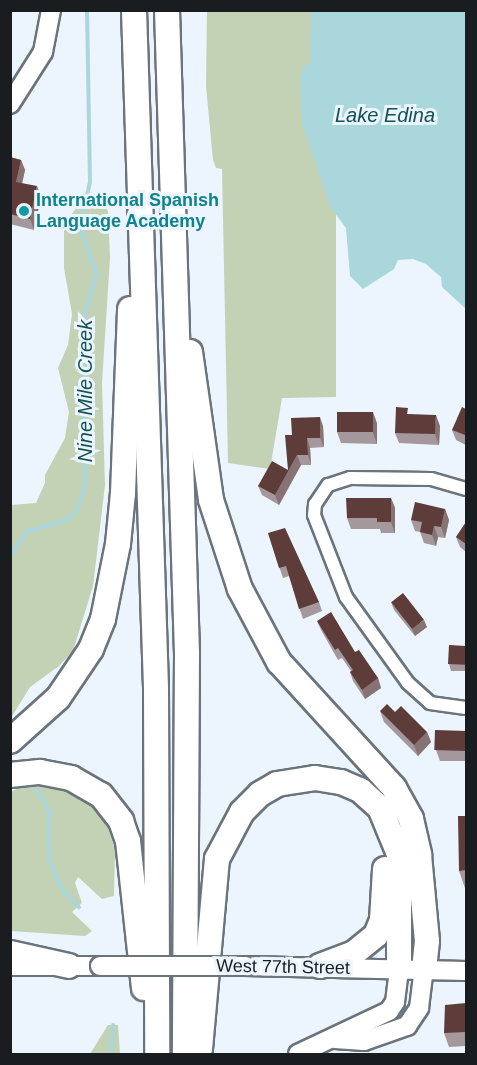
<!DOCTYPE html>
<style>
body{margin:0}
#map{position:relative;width:477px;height:1065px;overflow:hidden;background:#ecf4fd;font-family:Arial,sans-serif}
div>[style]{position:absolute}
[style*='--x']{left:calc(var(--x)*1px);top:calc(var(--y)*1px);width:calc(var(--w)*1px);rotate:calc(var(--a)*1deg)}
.green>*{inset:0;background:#c3d1b4}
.water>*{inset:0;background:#a9d7db}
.stream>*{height:4px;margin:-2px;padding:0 2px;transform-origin:2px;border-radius:2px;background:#a9d7db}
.roads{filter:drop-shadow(2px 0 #6b737b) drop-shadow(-2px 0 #6b737b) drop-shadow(0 2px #6b737b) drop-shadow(0 -2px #6b737b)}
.street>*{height:12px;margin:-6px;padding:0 6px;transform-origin:6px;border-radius:6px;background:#fff}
.secondary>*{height:18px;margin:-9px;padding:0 9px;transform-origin:9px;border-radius:9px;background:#fff}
.highway>*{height:24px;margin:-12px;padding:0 12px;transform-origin:12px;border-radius:12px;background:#fff}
.bridges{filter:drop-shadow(2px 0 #6b737b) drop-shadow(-2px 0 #6b737b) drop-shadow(0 2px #6b737b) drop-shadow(0 -2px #6b737b)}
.secondary-bridge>*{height:18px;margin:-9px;padding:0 9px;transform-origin:9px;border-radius:9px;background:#fff}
.wall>*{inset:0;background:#a4989c}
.shaded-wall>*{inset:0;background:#887374}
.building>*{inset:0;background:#5d3c3a;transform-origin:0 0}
.dots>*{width:16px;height:16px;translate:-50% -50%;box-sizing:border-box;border:3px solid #ecf4fd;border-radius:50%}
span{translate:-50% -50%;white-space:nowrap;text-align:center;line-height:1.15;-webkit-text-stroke:6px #ecf4fd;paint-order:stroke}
.culture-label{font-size:18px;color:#0d838f;font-weight:700}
.left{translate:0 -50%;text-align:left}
.street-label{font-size:18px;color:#1a1d20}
.water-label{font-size:20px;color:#115257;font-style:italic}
.frame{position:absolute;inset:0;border:12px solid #1a1d20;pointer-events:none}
</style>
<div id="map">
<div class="green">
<div style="clip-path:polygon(207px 11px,336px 11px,336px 397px,282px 398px,270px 469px,228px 463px,222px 169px,216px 168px,213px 160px,206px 86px)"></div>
<div style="clip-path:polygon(98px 199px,104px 200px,108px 212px,110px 258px,102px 383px,105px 485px,93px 586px,73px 651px,59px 666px,30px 687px,11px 718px,11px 505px,36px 503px,45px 483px,45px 475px,65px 438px,69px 412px,58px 368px,68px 345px,72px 314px,64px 268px,64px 225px,79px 204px)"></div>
<div style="clip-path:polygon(26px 784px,58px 785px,87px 798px,108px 828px,115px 850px,114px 896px,102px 899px,78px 877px,75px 883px,82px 903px,72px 912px,92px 931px,85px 936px,11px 931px,11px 792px)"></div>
<div style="clip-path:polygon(108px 1025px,118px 1025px,120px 1054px,90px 1054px)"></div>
</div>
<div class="water">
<div style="clip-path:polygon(311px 11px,466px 11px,466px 309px,442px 287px,441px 277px,426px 264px,413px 259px,398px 260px,394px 269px,363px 289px,350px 276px,346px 228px,331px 208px,302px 124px,300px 78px,303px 67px,310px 63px)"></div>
</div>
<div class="stream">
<div style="--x:10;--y:557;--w:30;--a:-57"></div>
<div style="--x:26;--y:532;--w:43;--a:-16.3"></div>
<div style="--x:67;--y:520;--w:14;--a:-45"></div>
<div style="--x:77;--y:510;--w:25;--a:-72"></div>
<div style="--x:85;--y:486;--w:165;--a:-90.7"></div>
<div style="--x:83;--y:321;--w:49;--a:-74.5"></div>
<div style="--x:96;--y:274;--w:50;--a:-108.8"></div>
<div style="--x:80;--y:227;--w:46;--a:-77.5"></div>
<div style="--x:90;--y:182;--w:172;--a:-91"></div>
<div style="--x:36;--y:789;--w:26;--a:59"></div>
<div style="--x:49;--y:811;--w:49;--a:90"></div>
<div style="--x:49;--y:860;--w:32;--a:66"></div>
<div style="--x:62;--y:889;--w:25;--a:47"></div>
<div style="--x:111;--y:1054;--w:29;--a:-86"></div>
</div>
<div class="roads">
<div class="street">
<div style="--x:466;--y:489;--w:36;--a:-164"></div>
<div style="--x:431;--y:479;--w:81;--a:-179.3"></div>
<div style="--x:350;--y:478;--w:23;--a:162"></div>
<div style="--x:328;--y:485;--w:23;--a:124"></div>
<div style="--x:315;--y:504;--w:11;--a:95"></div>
<div style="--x:314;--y:515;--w:88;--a:68.7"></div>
<div style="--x:346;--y:597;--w:106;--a:54.2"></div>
<div style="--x:408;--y:683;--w:30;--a:42"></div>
<div style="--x:430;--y:703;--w:36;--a:8"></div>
</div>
<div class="secondary">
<div style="--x:10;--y:104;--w:62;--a:-57.6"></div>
<div style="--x:43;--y:52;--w:43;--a:-79.2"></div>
<div style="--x:10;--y:966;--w:90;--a:0"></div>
<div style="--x:246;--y:966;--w:220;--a:1.3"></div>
<div style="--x:335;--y:1039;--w:29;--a:4"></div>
<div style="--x:364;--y:1041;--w:46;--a:-19.2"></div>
<div style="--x:407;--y:1026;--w:22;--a:-56"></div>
<div style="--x:419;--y:1008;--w:38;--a:-83"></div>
<div style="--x:298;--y:1054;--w:101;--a:-25.3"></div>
<div style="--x:389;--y:1011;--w:11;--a:-56"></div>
<div style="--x:395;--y:1002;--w:32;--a:-83"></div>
</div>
<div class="highway">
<div style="--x:134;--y:10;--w:679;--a:88.14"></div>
<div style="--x:156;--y:689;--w:365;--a:89.8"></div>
<div style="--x:167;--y:10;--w:643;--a:88.22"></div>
<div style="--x:187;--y:653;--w:401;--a:90.3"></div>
<div style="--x:190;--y:352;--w:149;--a:81.9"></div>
<div style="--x:211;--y:500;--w:94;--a:72"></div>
<div style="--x:240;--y:589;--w:83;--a:61.9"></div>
<div style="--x:279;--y:662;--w:171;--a:47.6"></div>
<div style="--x:394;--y:788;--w:35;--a:61"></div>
<div style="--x:411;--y:819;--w:37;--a:77"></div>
<div style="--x:419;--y:855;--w:86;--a:84.7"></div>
<div style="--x:427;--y:941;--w:29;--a:96"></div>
<div style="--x:10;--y:741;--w:64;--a:-41.9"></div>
<div style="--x:58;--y:698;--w:59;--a:-56"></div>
<div style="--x:91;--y:649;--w:32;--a:-68"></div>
<div style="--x:103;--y:619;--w:76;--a:-78.7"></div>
<div style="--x:118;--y:544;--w:51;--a:-84.4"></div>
<div style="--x:123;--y:493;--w:184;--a:-87.8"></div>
<div style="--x:10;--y:775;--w:30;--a:-6"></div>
<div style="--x:40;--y:772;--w:32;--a:11"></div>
<div style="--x:71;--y:778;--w:34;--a:30"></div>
<div style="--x:101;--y:795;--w:33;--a:52"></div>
<div style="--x:121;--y:821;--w:21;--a:71"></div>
<div style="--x:128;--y:841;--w:148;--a:83.8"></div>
<div style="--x:10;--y:953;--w:60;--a:12.4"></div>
<div style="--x:320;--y:966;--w:36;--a:-21"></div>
<div style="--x:354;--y:953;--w:28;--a:-39"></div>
<div style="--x:376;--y:935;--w:16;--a:-68"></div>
<div style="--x:382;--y:920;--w:51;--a:-86.6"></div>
<div style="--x:200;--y:1049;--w:191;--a:-84.9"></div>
<div style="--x:217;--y:859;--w:53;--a:-62"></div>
<div style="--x:242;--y:812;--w:25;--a:-45"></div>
<div style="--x:260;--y:794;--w:20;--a:-30"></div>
<div style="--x:277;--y:784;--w:38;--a:-9"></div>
<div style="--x:315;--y:778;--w:26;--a:9"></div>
<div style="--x:341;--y:782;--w:21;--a:23"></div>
<div style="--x:360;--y:790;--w:27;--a:42"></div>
<div style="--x:380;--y:808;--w:50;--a:67.6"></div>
<div style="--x:399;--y:854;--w:116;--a:90"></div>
</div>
</div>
<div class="bridges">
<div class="secondary-bridge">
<div style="--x:100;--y:966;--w:146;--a:0"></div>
</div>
</div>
<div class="wall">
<div style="clip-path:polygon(10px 157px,21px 160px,25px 170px,22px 183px,41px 197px,34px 230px,10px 224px)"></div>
<div style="clip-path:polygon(466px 409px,466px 445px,456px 440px,452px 430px)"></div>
<div style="clip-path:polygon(410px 414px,440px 426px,439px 445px,399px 443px,395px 433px)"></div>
<div style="clip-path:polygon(377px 423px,377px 444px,341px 443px,337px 432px)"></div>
<div style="clip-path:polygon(323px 426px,324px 447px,310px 448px,311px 465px,301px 465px,279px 505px,262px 495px,258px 486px,288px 470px,292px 435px)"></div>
<div style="clip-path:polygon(391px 498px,395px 508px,395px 533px,381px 533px,380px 529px,351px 529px,347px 518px)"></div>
<div style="clip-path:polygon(445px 509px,449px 520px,445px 538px,438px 537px,436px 546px,424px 543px,420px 532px,415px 531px,411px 520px)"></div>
<div style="clip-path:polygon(466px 522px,466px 552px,460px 547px,456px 537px)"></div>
<div style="clip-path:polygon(268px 533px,319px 602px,322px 611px,303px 619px,289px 576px,283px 578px)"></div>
<div style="clip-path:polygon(391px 602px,427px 627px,415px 636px,394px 610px)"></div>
<div style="clip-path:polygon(317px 621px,355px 652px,378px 678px,381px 688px,365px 699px,353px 681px,350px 672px,351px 671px,342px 658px,338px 660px,321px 630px)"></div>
<div style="clip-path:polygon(466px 646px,466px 671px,451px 671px,449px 664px)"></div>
<div style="clip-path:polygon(380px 711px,427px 732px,431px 742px,418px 756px,384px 722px)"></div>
<div style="clip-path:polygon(466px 731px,466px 761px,440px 761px,436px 750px)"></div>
<div style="clip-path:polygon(466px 816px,466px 891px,459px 871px)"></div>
<div style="clip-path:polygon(466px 1003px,466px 1046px,449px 1047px,444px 1033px)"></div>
</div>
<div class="shaded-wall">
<div style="clip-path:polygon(21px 160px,25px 170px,20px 193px,16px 182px)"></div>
<div style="clip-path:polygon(37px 186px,41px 197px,34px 230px,30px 219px)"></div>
<div style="clip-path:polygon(373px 412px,377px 423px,377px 444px,373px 433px)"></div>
<div style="clip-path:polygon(436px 415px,440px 426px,439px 445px,435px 434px)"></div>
<div style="clip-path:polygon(320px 417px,323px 426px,324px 447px,320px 438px)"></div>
<div style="clip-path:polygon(307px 438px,310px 448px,311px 465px,308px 455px)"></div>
<div style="clip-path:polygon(297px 455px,301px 465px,279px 505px,275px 495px)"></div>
<div style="clip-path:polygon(391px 498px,395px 508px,395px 533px,391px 522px)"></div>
<div style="clip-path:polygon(445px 509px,449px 520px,445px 538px,441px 527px)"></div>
<div style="clip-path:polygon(434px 526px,438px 537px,436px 546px,432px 535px)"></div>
<div style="clip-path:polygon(424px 620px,427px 627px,415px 636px,412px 629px)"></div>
<div style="clip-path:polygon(378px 678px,381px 688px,365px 699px,362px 690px)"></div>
<div style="clip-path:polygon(427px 732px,431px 742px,418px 756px,414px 745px)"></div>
</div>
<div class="building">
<div style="clip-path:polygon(10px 157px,21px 160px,16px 182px,37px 186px,30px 219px,10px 214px)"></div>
<div style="clip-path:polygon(396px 407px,408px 408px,407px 414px,436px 415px,435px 434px,395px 433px)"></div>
<div style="clip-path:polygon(462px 407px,466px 409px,466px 433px,465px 435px,452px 430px)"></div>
<div style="left:337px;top:412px;width:36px;height:20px"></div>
<div style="clip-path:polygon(320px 417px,320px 438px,307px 438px,308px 455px,297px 455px,275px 495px,258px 486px,272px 461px,288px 470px,285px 435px,292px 435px,291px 418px)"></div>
<div style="clip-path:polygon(346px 498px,391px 498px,391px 522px,377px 522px,377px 518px,347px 518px)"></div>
<div style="clip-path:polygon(415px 502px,445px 509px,441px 527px,434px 526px,432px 535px,420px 532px,422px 522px,411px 520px)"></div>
<div style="clip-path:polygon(466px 522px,466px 544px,456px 537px)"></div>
<div style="clip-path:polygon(285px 528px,319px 602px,299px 609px,286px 566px,279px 568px,268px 533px)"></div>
<div style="left:403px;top:593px;width:34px;height:15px;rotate:52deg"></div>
<div style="clip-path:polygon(331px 612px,355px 652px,359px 650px,378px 678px,362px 690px,350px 672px,353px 670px,338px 648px,335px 650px,317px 621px)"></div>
<div style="left:449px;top:645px;width:17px;height:19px;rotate:3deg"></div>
<div style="clip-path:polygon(387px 704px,395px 712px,401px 706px,427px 732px,414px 745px,380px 711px)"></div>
<div style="left:435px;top:730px;width:31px;height:20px;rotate:2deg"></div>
<div style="clip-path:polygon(458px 816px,466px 816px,466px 870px,459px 871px)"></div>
<div style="clip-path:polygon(466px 1003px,466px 1032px,444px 1033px,445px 1005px)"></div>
</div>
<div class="dots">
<div style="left:24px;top:211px;background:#0f9aa8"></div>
</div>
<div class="culture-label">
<span class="left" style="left:36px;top:211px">International Spanish<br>Language Academy</span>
</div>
<div class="street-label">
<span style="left:283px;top:967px;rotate:1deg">West 77th Street</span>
</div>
<div class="water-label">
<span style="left:385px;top:115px">Lake Edina</span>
<span style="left:85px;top:391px;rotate:-90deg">Nine Mile Creek</span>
</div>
<div class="frame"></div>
</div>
